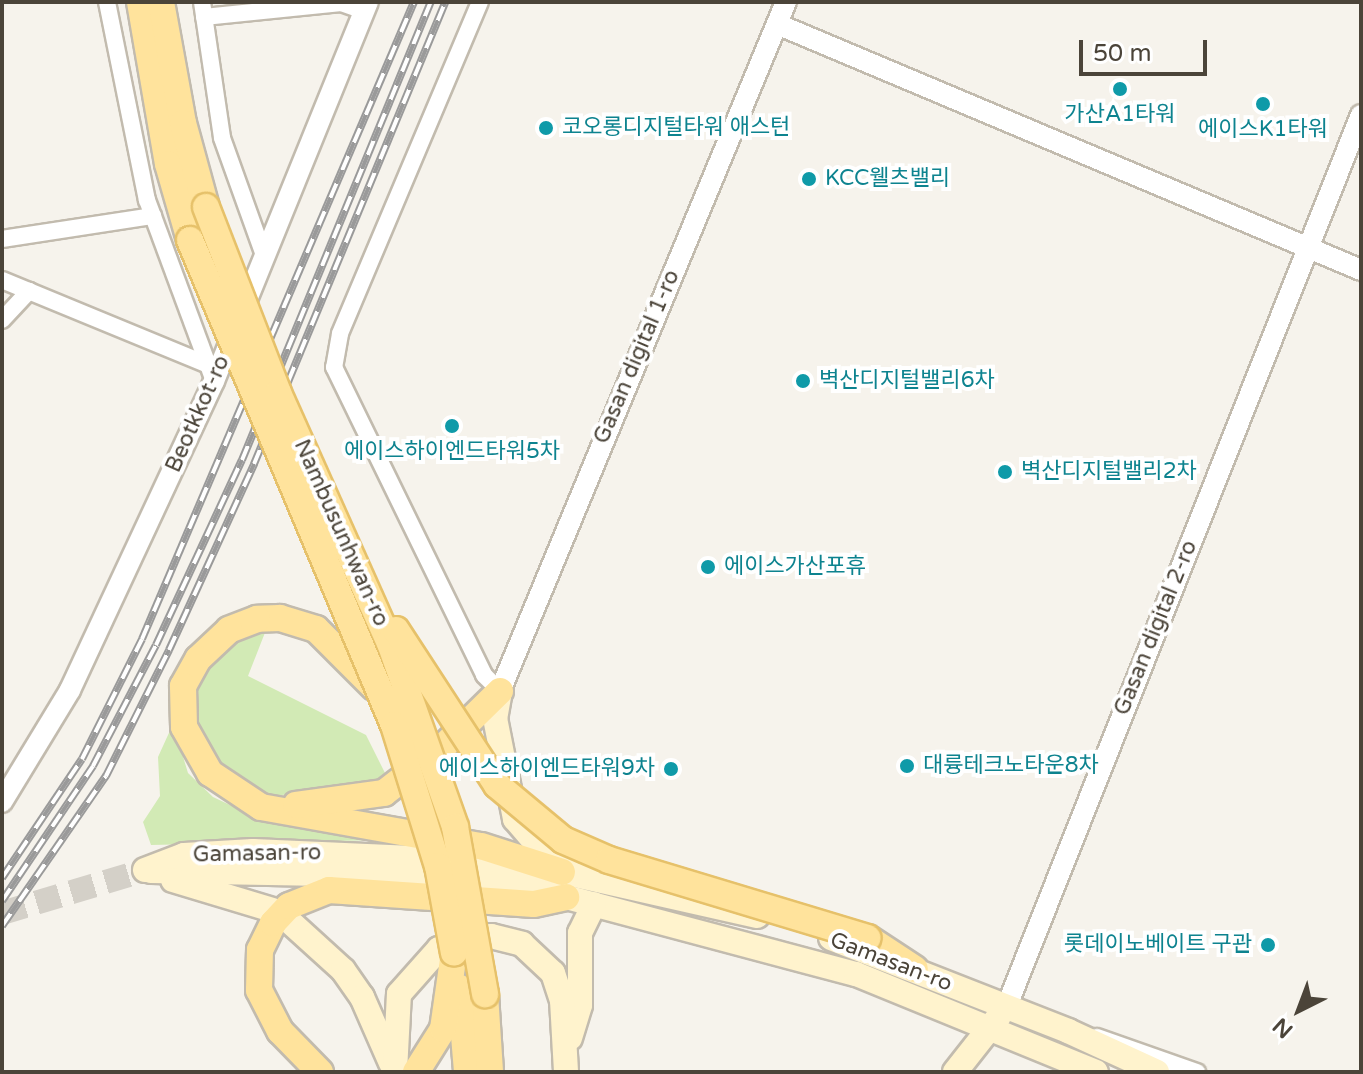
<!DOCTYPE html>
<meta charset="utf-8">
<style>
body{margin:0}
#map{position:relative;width:1363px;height:1074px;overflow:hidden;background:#f6f3ec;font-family:"Varela Round","Noto Sans KR",sans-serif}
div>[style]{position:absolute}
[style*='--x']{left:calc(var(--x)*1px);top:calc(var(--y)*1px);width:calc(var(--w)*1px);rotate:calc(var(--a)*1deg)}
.green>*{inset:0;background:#d2eab5}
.secondary-tunnel>*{height:24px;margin-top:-12px;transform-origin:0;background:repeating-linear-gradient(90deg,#d4d0c8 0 24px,transparent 0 36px)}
.roads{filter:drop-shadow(2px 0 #c2bbae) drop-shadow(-2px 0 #c2bbae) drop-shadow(0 2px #c2bbae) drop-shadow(0 -2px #c2bbae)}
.minor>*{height:16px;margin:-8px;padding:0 8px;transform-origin:8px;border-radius:8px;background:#fff}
.tertiary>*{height:20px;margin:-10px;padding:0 10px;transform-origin:10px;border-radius:10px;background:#fff}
.secondary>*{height:24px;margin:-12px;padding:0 12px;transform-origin:12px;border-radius:12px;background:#fff3cd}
.primary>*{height:26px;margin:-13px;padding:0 13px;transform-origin:13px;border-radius:13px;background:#ffe39c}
.rail>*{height:8px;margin-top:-4px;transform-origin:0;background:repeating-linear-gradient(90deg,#fff 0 15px,#9a9a9a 0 30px);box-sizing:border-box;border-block:2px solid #9a9a9a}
.bridges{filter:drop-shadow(2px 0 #e6c16a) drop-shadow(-2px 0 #e6c16a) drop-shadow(0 2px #e6c16a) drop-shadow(0 -2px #e6c16a)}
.primary-bridge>*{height:26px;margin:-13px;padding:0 13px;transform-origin:13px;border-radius:13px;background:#ffe39c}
.dots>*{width:22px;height:22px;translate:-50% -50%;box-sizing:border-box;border:4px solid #fff;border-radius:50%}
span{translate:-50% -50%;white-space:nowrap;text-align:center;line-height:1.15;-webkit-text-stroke:8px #fff;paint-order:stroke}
.culture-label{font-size:22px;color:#0d838f}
.left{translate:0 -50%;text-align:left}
.right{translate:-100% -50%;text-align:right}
.street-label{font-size:22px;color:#4b4439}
.frame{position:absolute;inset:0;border:4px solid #4b4439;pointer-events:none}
.north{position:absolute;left:1259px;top:970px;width:80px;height:80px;-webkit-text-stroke:6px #fff;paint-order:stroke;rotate:222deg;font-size:22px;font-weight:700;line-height:32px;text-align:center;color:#4b4439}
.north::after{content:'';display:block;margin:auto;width:28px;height:36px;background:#4b4439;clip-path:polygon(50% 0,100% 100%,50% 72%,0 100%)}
.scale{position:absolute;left:1079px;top:40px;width:128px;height:36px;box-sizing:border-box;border:4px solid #4b4439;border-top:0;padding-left:10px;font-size:24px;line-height:28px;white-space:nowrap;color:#4b4439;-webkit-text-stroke:6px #fff;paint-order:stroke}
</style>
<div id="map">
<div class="green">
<div style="clip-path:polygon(266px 630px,248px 676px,366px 735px,390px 783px,273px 796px,253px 794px,219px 769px,192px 715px,200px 673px,234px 638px)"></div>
<div style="clip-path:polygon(173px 724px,188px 773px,213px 797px,260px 819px,383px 840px,151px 845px,143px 822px,160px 796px,158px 757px)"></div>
</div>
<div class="secondary-tunnel">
<div style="--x:2;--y:913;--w:149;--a:-16.7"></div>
</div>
<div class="roads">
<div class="minor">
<div style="--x:107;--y:2;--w:202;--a:78.6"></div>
<div style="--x:147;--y:200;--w:193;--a:69.7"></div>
<div style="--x:202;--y:2;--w:137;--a:81.6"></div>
<div style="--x:222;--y:138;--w:127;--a:70.3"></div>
<div style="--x:480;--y:2;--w:360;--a:112.9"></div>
<div style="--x:340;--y:334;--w:34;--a:100"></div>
<div style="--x:334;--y:367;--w:343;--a:64"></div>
<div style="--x:484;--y:675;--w:23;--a:45"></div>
<div style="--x:204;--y:17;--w:138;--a:-5.8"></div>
<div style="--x:341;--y:3;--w:24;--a:19"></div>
<div style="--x:2;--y:239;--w:153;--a:-8.7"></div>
<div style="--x:2;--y:280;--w:221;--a:22.4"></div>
<div style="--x:2;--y:320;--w:40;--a:-47"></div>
<div style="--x:1097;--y:1037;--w:106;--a:19.3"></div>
</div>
<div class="tertiary">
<div style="--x:777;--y:24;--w:634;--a:22.84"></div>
<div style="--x:500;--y:691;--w:746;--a:-67.46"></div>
<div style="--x:2;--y:802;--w:131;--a:-58.7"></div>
<div style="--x:70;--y:690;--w:341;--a:-65"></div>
<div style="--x:214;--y:381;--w:409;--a:-67.9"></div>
<div style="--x:1006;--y:1008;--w:961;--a:-68.32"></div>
</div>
<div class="secondary">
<div style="--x:500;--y:691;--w:27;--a:100"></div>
<div style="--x:495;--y:718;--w:103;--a:78.8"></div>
<div style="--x:515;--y:819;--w:57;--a:49.3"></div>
<div style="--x:552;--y:862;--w:18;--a:27"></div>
<div style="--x:145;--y:870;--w:42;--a:-21"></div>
<div style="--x:184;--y:855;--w:69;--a:-3.3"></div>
<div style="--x:253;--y:851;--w:228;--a:2.5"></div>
<div style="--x:481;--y:861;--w:82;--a:7.7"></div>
<div style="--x:562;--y:872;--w:200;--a:12.7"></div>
<div style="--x:151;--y:871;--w:234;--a:1"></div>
<div style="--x:385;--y:875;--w:111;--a:4.6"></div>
<div style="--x:496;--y:884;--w:71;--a:10.5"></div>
<div style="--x:566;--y:897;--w:300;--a:14.9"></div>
<div style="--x:856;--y:974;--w:259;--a:22.2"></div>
<div style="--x:173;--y:880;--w:104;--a:16.7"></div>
<div style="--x:289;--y:921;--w:73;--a:42.2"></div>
<div style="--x:343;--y:970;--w:33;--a:55"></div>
<div style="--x:362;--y:997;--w:72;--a:66.3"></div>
<div style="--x:831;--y:938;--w:255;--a:21.4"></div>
<div style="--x:1068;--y:1031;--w:98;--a:24.7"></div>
<div style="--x:570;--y:1038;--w:34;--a:-73"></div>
<div style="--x:580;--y:1005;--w:72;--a:-90"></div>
<div style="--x:580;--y:933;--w:32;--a:-64"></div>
<div style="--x:395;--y:1072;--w:78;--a:-87.1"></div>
<div style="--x:399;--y:994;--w:60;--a:-48.4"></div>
<div style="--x:439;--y:949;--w:54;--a:-14"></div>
<div style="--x:491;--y:936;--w:32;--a:14"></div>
<div style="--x:522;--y:944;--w:42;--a:43.1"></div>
<div style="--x:553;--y:973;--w:28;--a:72"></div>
<div style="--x:562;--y:1000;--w:72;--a:86.8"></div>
<div style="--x:955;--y:1072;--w:71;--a:-51.8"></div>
</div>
<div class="primary">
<div style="--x:140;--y:2;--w:164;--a:80.2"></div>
<div style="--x:168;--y:164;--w:79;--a:73.9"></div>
<div style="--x:161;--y:2;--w:123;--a:79.7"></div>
<div style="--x:183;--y:123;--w:87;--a:74.7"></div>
<div style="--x:374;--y:687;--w:82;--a:-135"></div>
<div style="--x:316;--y:629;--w:38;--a:-163"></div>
<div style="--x:280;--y:618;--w:23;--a:178"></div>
<div style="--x:257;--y:619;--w:30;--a:159"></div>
<div style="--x:229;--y:630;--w:42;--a:136.9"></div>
<div style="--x:198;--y:659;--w:31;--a:119"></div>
<div style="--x:183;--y:686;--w:41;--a:88.6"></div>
<div style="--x:184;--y:727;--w:53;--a:60.5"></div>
<div style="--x:210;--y:773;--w:61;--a:33.7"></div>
<div style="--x:261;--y:807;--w:223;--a:10.1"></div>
<div style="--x:481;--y:846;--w:85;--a:17.8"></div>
<div style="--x:296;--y:805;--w:89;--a:-7.8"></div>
<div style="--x:384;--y:793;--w:75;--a:-37.9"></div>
<div style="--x:443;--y:747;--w:80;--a:-44.5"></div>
<div style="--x:868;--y:938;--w:56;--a:33.4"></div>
<div style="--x:460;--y:988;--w:84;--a:85.2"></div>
<div style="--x:485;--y:994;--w:78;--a:86.3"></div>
<div style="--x:320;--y:1072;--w:57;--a:-134.3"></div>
<div style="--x:280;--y:1031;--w:46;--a:-117.1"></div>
<div style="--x:259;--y:990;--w:40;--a:-88.6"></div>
<div style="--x:260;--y:950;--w:30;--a:-64"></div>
<div style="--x:273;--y:923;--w:23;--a:-47"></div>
<div style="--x:289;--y:906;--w:43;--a:-21.8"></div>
<div style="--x:329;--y:890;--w:205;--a:3.9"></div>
<div style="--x:534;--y:904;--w:33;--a:-12"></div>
<div style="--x:416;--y:1072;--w:51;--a:-57.9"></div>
<div style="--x:443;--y:1029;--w:77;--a:-81.8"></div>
</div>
</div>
<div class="rail">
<div style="--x:2;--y:878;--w:143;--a:-56.1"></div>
<div style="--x:82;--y:759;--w:134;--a:-63.4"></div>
<div style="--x:142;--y:639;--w:693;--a:-66.88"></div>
<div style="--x:2;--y:901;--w:163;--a:-56"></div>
<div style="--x:93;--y:766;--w:136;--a:-62.5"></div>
<div style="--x:156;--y:645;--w:204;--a:-65.1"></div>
<div style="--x:242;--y:460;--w:495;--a:-67.6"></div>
<div style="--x:2;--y:926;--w:183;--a:-55.3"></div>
<div style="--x:106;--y:776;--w:141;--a:-63.4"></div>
<div style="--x:169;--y:650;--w:205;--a:-65.4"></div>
<div style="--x:254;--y:464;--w:500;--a:-67.5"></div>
</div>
<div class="bridges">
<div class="primary-bridge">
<div style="--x:206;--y:207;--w:199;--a:68.8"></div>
<div style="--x:278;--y:393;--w:274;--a:65.9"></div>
<div style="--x:390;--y:643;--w:195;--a:70.5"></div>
<div style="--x:455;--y:827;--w:170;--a:79.8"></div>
<div style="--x:190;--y:240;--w:526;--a:67.19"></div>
<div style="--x:394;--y:725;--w:148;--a:72.7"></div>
<div style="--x:438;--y:866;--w:88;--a:79.6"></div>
<div style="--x:396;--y:630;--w:185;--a:56.9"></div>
<div style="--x:497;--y:785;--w:86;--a:39.8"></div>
<div style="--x:563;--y:840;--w:50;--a:23.5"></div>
<div style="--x:609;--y:860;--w:270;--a:16.8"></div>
</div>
</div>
<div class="dots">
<div style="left:1120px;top:89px;background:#0f9aa8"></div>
<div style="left:1263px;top:104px;background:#0f9aa8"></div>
<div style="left:546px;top:128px;background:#0f9aa8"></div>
<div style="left:809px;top:179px;background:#0f9aa8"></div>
<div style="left:803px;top:381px;background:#0f9aa8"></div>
<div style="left:452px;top:426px;background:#0f9aa8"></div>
<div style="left:1005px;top:472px;background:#0f9aa8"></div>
<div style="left:708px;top:567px;background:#0f9aa8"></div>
<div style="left:907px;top:766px;background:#0f9aa8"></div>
<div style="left:671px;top:769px;background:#0f9aa8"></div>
<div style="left:1268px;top:945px;background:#0f9aa8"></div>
</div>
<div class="culture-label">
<span style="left:1120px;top:115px">가산A1타워</span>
<span class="left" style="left:562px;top:128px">코오롱디지털타워 애스턴</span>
<span style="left:1263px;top:130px">에이스K1타워</span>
<span class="left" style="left:825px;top:179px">KCC웰츠밸리</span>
<span class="left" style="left:819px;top:381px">벽산디지털밸리6차</span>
<span style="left:452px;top:452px">에이스하이엔드타워5차</span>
<span class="left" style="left:1021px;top:472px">벽산디지털밸리2차</span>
<span class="left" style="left:724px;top:567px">에이스가산포휴</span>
<span class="left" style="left:923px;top:766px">대륭테크노타운8차</span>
<span class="right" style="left:655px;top:769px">에이스하이엔드타워9차</span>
<span class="right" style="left:1252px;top:945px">롯데이노베이트 구관</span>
</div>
<div class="street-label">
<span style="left:637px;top:357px;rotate:-67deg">Gasan digital 1-ro</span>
<span style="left:198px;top:414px;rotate:-66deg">Beotkkot-ro</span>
<span style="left:341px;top:533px;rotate:66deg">Nambusunhwan-ro</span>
<span style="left:1156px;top:628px;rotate:-68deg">Gasan digital 2-ro</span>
<span style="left:257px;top:854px;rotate:-1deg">Gamasan-ro</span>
<span style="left:891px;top:962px;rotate:21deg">Gamasan-ro</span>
</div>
<div class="frame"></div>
<div class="north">N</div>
<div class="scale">50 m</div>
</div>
